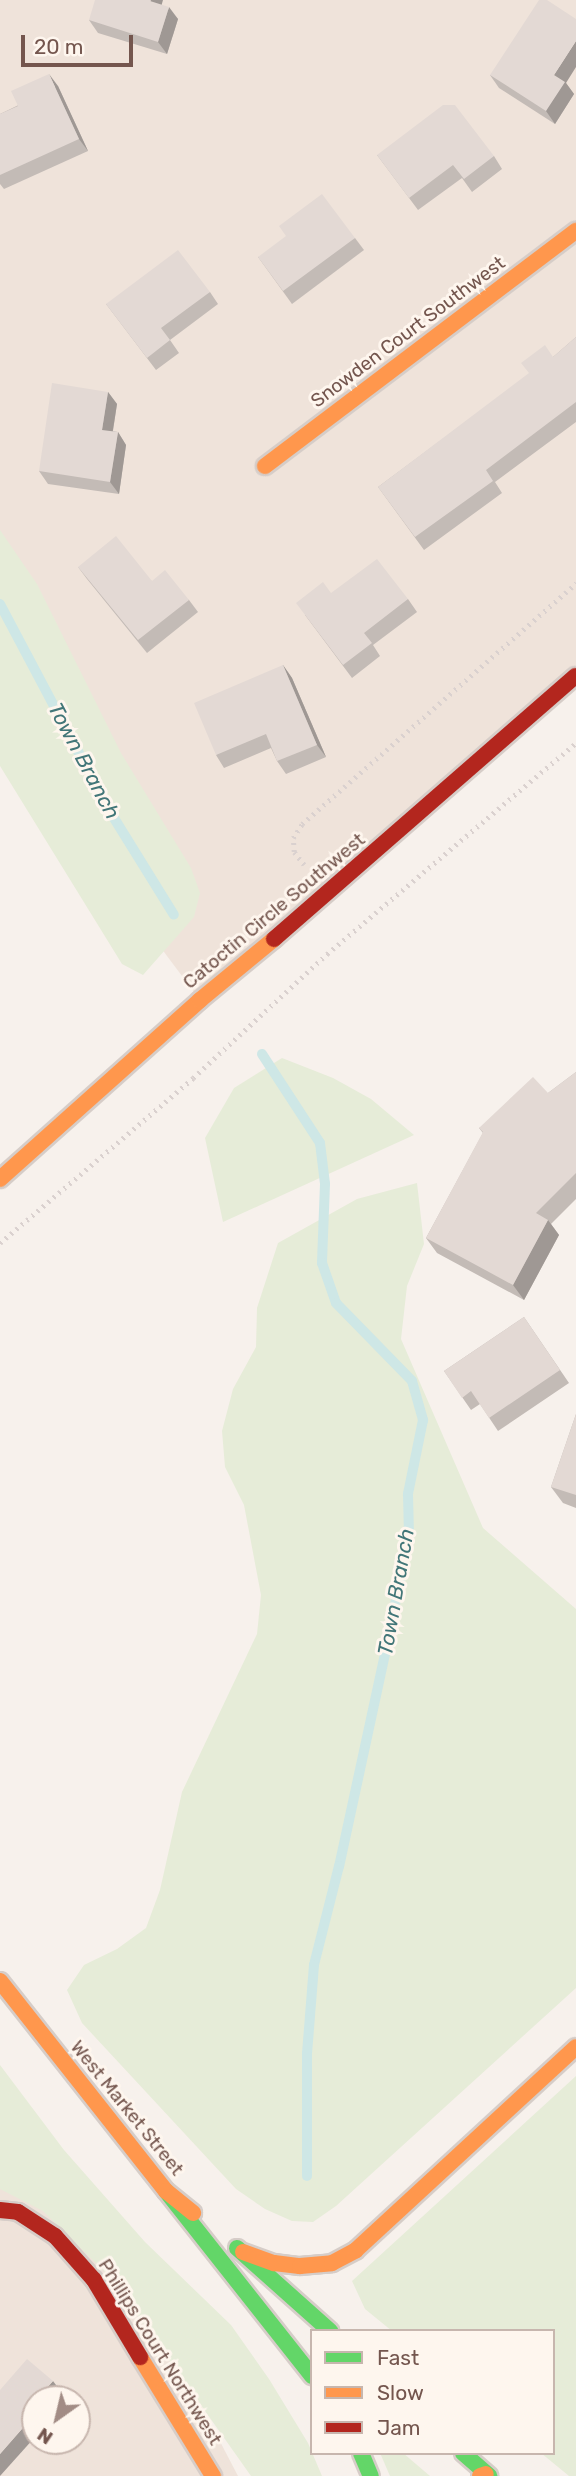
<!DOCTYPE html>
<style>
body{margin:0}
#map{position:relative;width:576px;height:2476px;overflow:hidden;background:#f7f1ec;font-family:Rubik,sans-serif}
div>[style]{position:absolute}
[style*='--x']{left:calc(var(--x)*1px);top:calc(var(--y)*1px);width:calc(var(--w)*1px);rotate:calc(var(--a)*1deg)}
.residential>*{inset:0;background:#efe3da}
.green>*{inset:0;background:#e6ecd8}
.stream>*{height:10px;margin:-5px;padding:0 5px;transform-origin:5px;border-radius:5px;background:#cee7e6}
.path>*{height:4.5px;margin-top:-2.25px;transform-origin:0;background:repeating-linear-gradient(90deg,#dad1cf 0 2px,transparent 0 7px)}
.roads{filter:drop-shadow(2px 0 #d6cdc8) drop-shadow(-2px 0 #d6cdc8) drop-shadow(0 2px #d6cdc8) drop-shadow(0 -2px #d6cdc8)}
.fast>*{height:16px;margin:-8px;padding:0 8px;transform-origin:8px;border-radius:8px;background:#63d668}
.slow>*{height:16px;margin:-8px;padding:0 8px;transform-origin:8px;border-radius:8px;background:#ff974d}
.jam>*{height:16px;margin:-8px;padding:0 8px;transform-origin:8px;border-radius:8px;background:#b3261e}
.wall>*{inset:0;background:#c3bbb6}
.shaded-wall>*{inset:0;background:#9f9894}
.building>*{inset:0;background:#e3d9d4}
span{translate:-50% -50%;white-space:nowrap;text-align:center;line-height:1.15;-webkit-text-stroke:6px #fef6ee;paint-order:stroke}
.street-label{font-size:19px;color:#74564e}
.water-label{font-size:21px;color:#427678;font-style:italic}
.legend{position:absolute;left:310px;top:2329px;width:245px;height:126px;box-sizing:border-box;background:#fef6ee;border:2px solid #c7b6ae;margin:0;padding:9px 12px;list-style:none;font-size:21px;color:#74564e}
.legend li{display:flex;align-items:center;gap:14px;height:35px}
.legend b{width:35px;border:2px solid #c7b6ae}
.north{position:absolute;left:21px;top:2385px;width:70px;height:70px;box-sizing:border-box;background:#fef6ee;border:2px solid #c7b6ae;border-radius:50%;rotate:214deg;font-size:19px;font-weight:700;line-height:28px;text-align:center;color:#74564e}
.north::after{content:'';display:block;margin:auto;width:24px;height:32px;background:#a28c85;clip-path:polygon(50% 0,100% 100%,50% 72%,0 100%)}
.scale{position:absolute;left:21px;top:35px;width:112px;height:32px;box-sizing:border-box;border:4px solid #74564e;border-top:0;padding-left:9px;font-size:21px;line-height:24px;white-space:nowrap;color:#74564e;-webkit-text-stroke:5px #fef6ee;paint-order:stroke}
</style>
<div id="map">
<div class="residential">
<div style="clip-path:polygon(0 0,576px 0,576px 674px,200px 1000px,0 733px)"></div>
<div style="clip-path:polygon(evenodd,0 2092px,96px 2204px,238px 2476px,0 2476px,0 2092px,35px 2399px,77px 2399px,77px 2441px,35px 2441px,35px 2399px)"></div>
</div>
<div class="green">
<div style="clip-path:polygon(0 530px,37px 584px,121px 753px,191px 868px,200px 893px,194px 917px,143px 975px,122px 964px,0 766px)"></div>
<div style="clip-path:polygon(282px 1058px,333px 1078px,371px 1099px,414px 1135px,223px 1222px,205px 1138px,234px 1088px)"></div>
<div style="clip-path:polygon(417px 1183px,424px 1244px,407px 1286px,401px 1339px,483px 1528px,576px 1609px,576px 1988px,336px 2206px,313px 2222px,292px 2221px,265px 2209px,236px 2189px,82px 2023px,67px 1990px,84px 1965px,117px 1949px,146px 1928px,160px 1890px,182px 1792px,257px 1634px,261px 1595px,244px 1505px,225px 1467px,222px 1431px,233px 1389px,256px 1347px,257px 1308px,278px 1243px,357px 1199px)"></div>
<div style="clip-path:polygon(0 2065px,64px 2150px,145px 2242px,231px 2325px,269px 2379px,308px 2443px,322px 2476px,251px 2476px,111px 2278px,43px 2211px,0 2189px)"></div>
<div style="clip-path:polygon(576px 2076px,576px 2476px,569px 2476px,541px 2453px,553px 2453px,553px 2331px,392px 2331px,365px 2309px,352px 2281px)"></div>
<div style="clip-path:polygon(380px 2453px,403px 2453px,430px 2476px,390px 2476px)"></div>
</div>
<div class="stream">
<div style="--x:0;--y:604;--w:233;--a:62.1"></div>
<div style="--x:109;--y:810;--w:123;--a:58.2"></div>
<div style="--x:262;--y:1054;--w:106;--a:56.9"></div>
<div style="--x:320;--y:1143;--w:41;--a:83"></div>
<div style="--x:325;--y:1184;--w:79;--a:92.2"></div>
<div style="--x:322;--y:1263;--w:42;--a:70.7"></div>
<div style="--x:336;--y:1303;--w:109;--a:45.7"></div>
<div style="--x:412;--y:1381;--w:41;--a:74.2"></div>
<div style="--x:423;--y:1420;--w:76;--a:101.5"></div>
<div style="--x:408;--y:1494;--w:41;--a:88.6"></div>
<div style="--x:409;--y:1535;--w:121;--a:101.4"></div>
<div style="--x:385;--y:1654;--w:217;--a:102.2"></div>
<div style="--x:339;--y:1866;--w:102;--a:104.2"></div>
<div style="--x:314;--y:1965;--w:89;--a:94.5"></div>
<div style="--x:307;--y:2054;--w:122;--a:90"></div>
</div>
<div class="path">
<div style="--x:304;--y:865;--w:16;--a:-128"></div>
<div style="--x:294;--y:852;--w:14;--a:-94"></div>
<div style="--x:293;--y:838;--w:17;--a:-57"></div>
<div style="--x:302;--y:824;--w:365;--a:-41.3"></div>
<div style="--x:0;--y:1243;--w:254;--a:-40.5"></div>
<div style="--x:193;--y:1078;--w:183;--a:-42.8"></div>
<div style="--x:327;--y:954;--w:326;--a:-40.3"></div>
</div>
<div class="roads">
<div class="fast">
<div style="--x:166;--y:2191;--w:236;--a:51.7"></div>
<div style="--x:237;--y:2248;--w:125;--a:41.7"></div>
<div style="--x:361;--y:2453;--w:25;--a:67"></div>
<div style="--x:463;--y:2453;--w:35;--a:41"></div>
</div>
<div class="slow">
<div style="--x:265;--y:466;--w:390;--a:-37.1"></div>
<div style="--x:0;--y:1179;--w:268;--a:-41.8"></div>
<div style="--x:200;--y:1000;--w:96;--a:-39.5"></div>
<div style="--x:0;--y:1981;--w:268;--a:51.7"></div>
<div style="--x:166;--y:2191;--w:35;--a:39"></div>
<div style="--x:243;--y:2252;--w:33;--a:20"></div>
<div style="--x:274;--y:2263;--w:26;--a:7"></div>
<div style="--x:300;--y:2266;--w:32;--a:-5"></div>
<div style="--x:332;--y:2263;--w:27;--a:-28"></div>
<div style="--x:356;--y:2250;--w:299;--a:-42.7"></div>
<div style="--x:140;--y:2357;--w:140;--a:58.5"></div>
<div style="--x:480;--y:2476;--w:6;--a:-18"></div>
</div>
<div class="jam">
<div style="--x:274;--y:939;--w:400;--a:-41.1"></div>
<div style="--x:0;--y:2210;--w:18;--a:6"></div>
<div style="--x:18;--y:2212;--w:44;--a:33"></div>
<div style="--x:55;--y:2236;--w:59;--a:48.4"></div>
<div style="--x:94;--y:2280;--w:90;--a:59.1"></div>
</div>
</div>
<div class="wall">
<div style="clip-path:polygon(162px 5px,178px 19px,167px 54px,98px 33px,89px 20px)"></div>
<div style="clip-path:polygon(490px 75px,566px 83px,574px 94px,555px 124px,499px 88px)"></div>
<div style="clip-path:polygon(58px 86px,88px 151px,4px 189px,0 184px,0 114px)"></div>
<div style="clip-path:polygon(377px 155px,494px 156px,502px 169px,472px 192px,462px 178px,418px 210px)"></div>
<div style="clip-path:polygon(355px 238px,364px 250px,292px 304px,258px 257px)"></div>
<div style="clip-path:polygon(210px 292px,218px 304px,170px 340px,179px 353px,156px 370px,106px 304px)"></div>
<div style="clip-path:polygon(576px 337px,576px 422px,495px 482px,502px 493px,424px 550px,378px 487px,553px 357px)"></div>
<div style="clip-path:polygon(108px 392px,117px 404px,113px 431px,118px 432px,126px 445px,119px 494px,48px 484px,39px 471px)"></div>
<div style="clip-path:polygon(78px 567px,152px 581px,189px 600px,198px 612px,147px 653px,87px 579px)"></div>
<div style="clip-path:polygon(331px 593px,408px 599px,417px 612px,373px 645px,380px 656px,352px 678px,305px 615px)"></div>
<div style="clip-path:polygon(283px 665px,292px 678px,326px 757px,286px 774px,277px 761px,271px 748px,224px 768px,216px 755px)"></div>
<div style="clip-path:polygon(576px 1072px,576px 1199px,551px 1224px,559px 1235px,524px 1300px,437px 1253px,426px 1238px,483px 1133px,479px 1128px,548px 1093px)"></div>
<div style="clip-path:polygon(524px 1317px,569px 1383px,498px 1431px,480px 1404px,471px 1410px,444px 1371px)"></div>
<div style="clip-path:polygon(576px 1414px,576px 1508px,563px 1503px,551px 1487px)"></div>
</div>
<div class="shaded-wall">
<div style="clip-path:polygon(151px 0,163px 0,159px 14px,150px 1px)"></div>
<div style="clip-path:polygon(169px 7px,178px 19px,167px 54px,158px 42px)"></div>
<div style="clip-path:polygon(576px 41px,576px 67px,566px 83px,574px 94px,555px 124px,546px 111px,554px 75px)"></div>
<div style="clip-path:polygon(49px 74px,58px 86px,88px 151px,79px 139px)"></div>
<div style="clip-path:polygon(108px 392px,117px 404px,111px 442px,102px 430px)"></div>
<div style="clip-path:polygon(118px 432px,126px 445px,119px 494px,110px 482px)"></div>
<div style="clip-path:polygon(283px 665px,292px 678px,326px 757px,317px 745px)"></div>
<div style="clip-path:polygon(548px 1220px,559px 1235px,524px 1300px,513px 1285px)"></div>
<div style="clip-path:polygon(53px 2381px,62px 2393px,57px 2399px,37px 2399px)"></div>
<div style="clip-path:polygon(35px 2414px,35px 2437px,0 2476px,0 2454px)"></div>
</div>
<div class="building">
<div style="clip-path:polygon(95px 0,151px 0,150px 1px,169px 7px,158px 42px,89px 20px)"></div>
<div style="clip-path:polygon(539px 0,547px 0,576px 19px,576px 41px,554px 75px,565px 82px,546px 111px,490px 75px)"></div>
<div style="clip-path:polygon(49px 74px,79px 139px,0 175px,0 114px,18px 106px,11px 91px)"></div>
<div style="clip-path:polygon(443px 105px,455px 105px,494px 156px,464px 179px,453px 165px,409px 198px,377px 155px)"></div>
<div style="clip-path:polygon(322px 194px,355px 238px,283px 291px,258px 257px,286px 236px,279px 226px)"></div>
<div style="clip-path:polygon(178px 250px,210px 292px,161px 328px,170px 340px,147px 358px,106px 304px)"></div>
<div style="clip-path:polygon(576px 337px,576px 402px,486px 470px,493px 481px,415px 537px,378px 487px,529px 373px,521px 363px,545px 345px,553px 357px)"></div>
<div style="clip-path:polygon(52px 383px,108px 392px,102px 430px,118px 432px,110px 482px,39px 471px)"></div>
<div style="clip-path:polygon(116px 536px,152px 581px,165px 570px,189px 600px,138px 640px,78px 567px)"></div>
<div style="clip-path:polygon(377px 559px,408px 599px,364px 633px,372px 643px,343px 665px,296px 603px,323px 582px,331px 593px)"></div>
<div style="clip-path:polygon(283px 665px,317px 745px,277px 761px,266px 734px,216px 755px,194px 703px)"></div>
<div style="clip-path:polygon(576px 1072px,576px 1173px,536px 1213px,548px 1220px,513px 1285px,426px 1238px,483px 1132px,479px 1128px,533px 1077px,548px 1093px)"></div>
<div style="clip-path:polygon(524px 1317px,560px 1370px,489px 1418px,471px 1391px,462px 1398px,444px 1371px)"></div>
<div style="clip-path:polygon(576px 1414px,576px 1495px,551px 1487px)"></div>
<div style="clip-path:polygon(27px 2359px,53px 2381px,37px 2399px,35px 2399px,34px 2403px,35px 2404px,35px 2414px,0 2454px,0 2390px)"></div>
</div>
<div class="street-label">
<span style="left:408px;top:332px;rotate:-37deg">Snowden Court Southwest</span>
<span style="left:274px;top:911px;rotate:-40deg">Catoctin Circle Southwest</span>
<span style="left:127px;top:2108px;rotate:51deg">West Market Street</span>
<span style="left:160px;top:2352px;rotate:58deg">Phillips Court Northwest</span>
</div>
<div class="water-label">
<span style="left:84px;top:761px;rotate:62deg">Town Branch</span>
<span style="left:396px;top:1592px;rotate:-80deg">Town Branch</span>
</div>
<ul class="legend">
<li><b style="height:9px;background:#63d668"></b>Fast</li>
<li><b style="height:9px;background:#ff974d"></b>Slow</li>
<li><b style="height:9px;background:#b3261e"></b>Jam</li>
</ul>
<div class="north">N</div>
<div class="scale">20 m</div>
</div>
